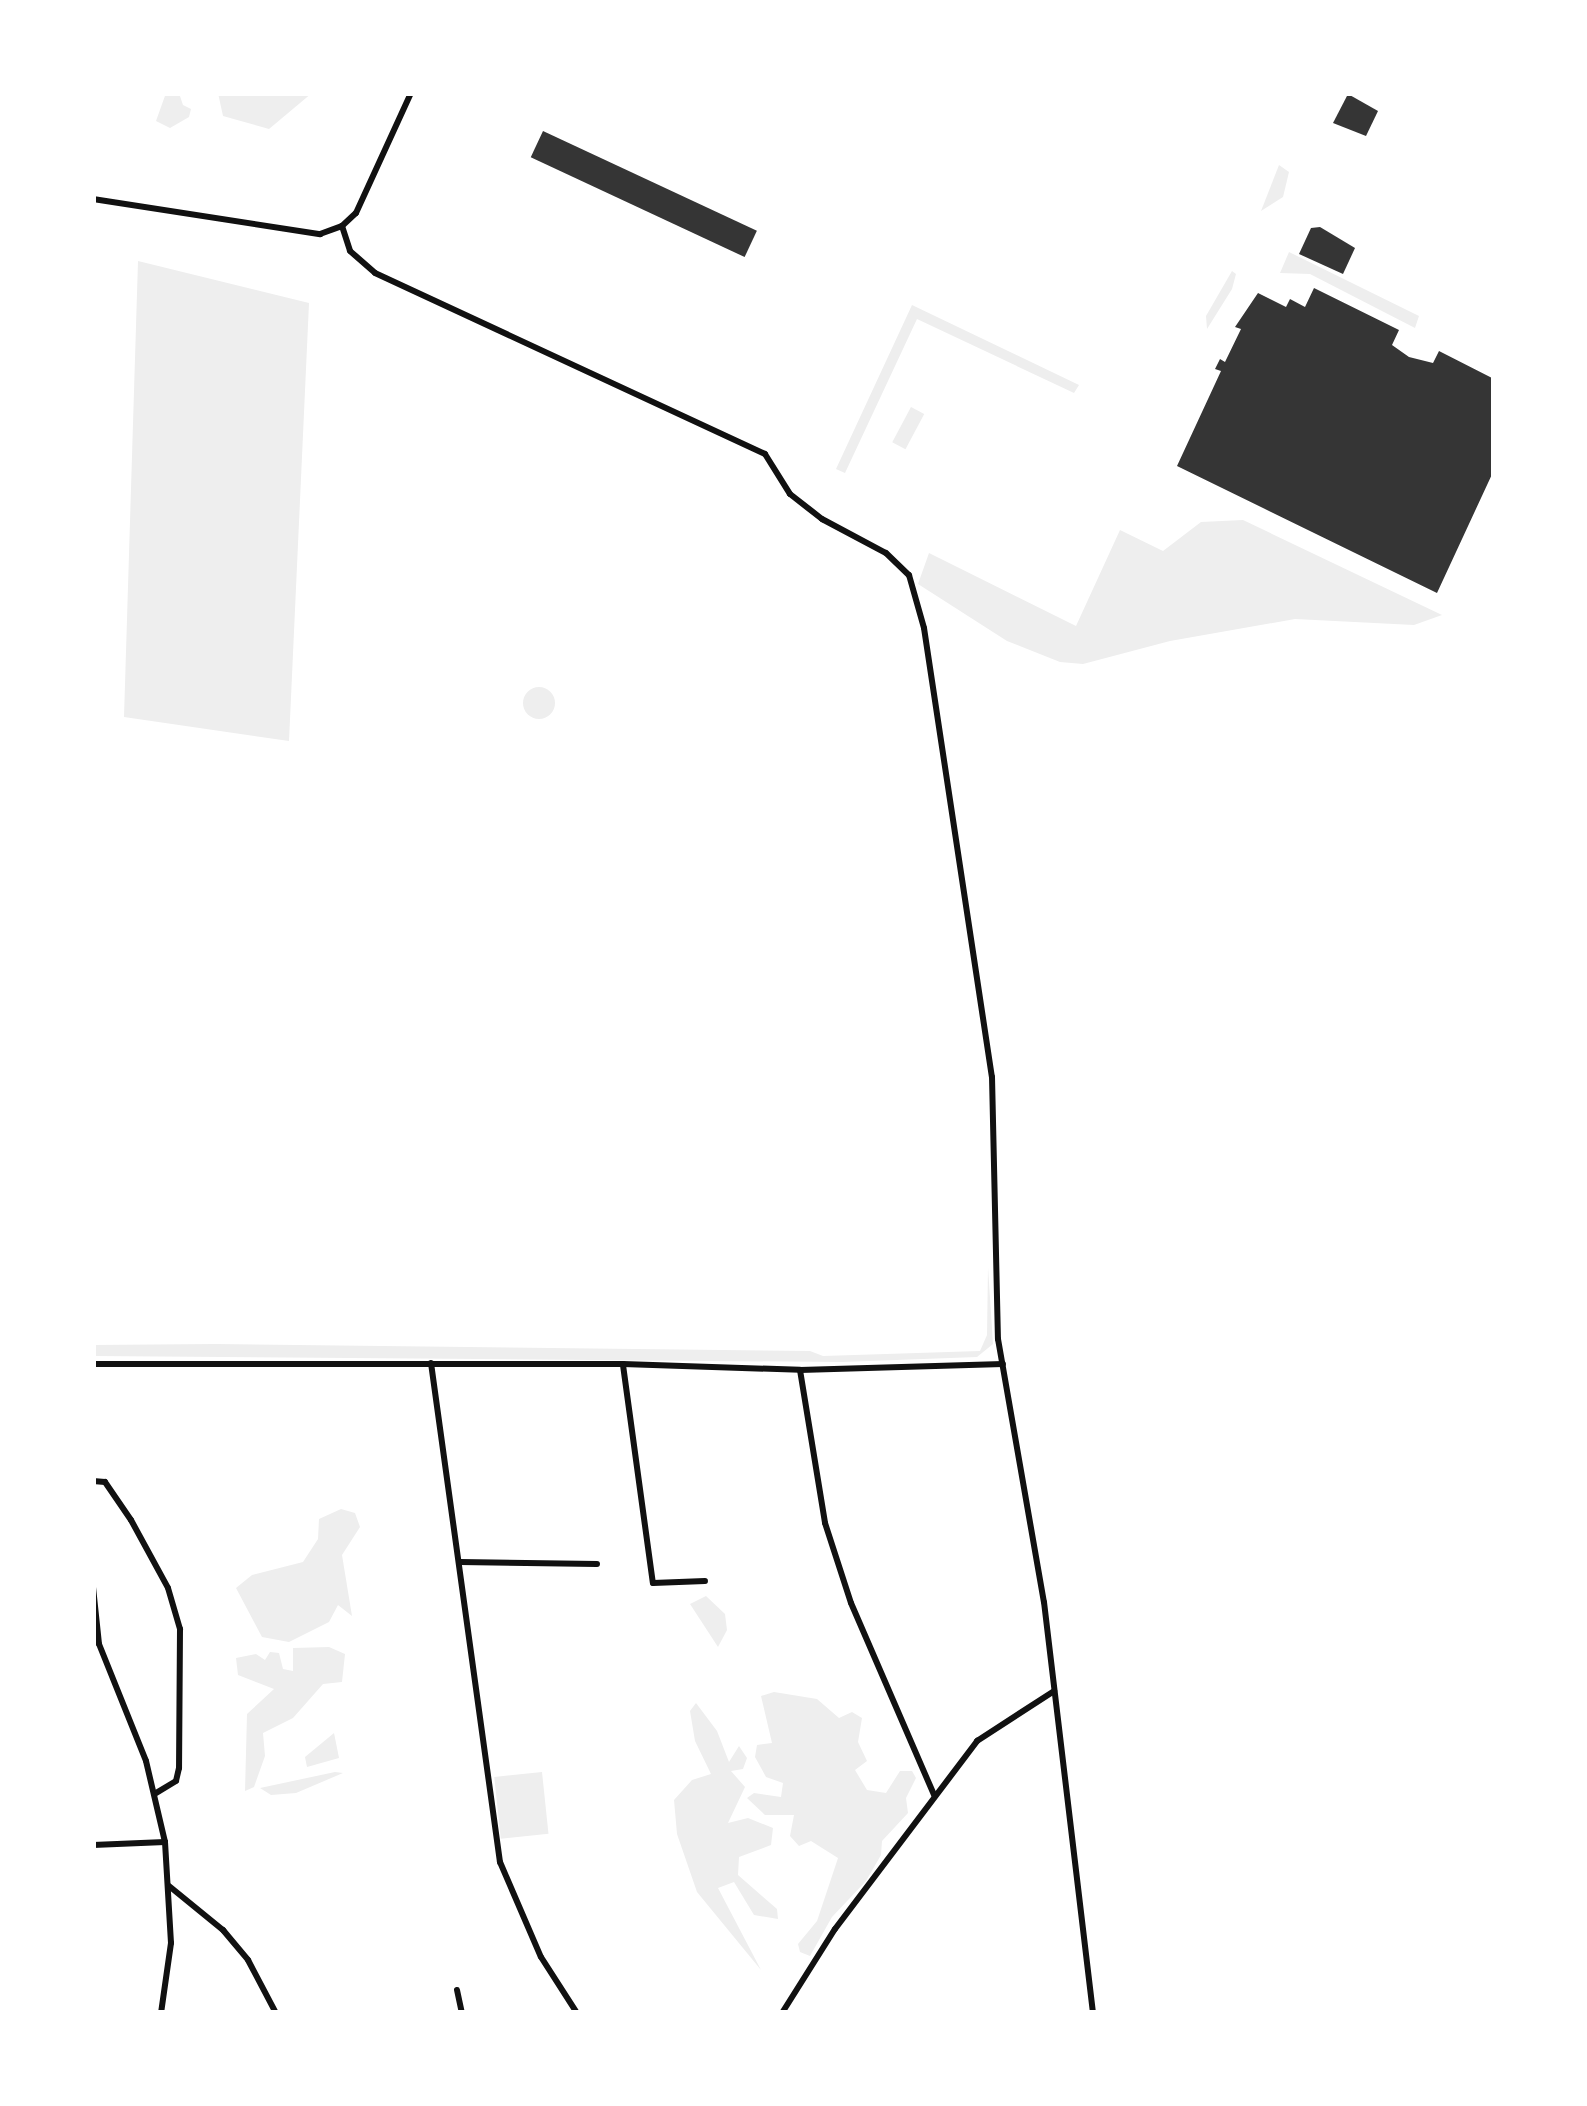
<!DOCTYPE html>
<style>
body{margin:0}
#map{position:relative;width:1587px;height:2106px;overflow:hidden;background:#fff;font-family:Roboto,sans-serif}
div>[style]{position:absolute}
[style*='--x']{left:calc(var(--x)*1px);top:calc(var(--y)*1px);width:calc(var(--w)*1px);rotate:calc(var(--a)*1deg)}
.green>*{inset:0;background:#eee;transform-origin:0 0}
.round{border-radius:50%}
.building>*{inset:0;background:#353535;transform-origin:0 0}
.minor>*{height:6px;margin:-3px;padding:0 3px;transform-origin:3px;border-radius:3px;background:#111}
span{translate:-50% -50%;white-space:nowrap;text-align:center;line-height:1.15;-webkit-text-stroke:9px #fff;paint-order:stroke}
.frame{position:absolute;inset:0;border:96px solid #fff;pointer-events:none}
</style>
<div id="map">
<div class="green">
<div style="clip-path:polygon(166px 93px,179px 93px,183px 105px,191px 109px,189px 117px,170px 128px,156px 121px)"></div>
<div style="clip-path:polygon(218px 93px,312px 93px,269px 129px,223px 116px)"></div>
<div style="clip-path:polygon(1279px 165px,1289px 172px,1283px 197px,1261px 211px)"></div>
<div style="clip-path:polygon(1289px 252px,1419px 316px,1415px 328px,1310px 274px,1280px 273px)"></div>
<div style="clip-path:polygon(138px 261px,309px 303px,289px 741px,124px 717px)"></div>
<div style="clip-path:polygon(1232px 271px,1236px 274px,1232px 289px,1207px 329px,1206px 316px)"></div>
<div style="clip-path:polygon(912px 305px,1079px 385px,1074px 393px,917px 319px,845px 473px,836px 469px)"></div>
<div style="left:911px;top:407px;width:15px;height:40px;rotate:28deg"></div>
<div style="clip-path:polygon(1243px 520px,1442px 615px,1414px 625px,1295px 619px,1170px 641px,1083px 664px,1060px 662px,1007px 641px,918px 584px,929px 553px,1076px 626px,1120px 530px,1163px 551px,1201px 522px)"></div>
<div class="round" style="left:523px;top:687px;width:32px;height:32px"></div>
<div style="clip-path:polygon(988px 1267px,993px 1344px,977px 1357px,842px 1362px,93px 1356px,93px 1345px,216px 1344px,810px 1351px,823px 1356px,980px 1351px,987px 1335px)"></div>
<div style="clip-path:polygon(341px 1509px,355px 1513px,360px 1527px,342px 1555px,352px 1616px,338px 1605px,329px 1622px,289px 1642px,262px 1637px,236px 1588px,252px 1575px,303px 1562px,318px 1539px,319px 1519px)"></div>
<div style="clip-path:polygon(706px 1596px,725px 1614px,727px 1630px,718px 1647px,690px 1604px)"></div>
<div style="clip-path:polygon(329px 1647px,345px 1654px,342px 1682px,323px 1684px,293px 1718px,263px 1733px,265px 1756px,254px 1787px,245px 1791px,247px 1714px,274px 1689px,238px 1675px,236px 1658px,256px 1654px,265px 1660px,270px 1652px,279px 1653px,283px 1669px,293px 1671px,293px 1648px)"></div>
<div style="clip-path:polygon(774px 1692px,817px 1699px,839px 1718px,852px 1712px,862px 1718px,858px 1742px,867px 1761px,855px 1770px,867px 1790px,886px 1793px,900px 1771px,912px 1771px,916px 1778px,906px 1798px,908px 1813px,882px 1841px,881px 1855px,866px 1881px,832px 1917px,810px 1956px,800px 1952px,798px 1944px,817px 1921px,838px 1858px,811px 1841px,799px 1846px,790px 1836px,794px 1815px,765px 1815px,747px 1798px,754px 1793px,781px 1797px,783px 1783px,766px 1777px,755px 1757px,757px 1745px,772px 1743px,761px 1696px)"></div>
<div style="clip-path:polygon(696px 1703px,717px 1731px,729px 1762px,739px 1746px,747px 1758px,743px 1769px,731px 1771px,745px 1787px,728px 1823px,748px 1818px,773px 1828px,771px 1845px,739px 1857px,738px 1875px,777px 1909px,778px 1919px,754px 1915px,734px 1882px,718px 1888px,761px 1970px,697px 1892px,677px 1834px,674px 1800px,692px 1780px,711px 1774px,695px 1741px,690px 1711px)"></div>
<div style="clip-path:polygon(334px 1733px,339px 1758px,307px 1767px,305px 1757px)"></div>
<div style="clip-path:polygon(335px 1772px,343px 1773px,296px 1793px,271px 1795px,260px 1788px)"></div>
<div style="left:542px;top:1772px;width:62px;height:48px;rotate:84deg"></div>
</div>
<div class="building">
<div style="clip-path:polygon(1348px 94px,1378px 111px,1366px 136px,1333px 123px)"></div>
<div style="left:543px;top:131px;width:236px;height:29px;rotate:25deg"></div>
<div style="clip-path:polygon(1320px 227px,1355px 248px,1343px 274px,1299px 254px,1311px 228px)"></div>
<div style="clip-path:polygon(1314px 288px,1399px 330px,1392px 345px,1409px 357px,1433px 363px,1439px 351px,1494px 379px,1494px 470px,1437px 593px,1177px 466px,1221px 371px,1215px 369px,1220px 359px,1225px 362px,1241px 329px,1235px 327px,1258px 293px,1286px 307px,1290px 299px,1305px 307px)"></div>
</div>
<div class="minor">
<div style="--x:93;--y:199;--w:230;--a:8.8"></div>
<div style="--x:320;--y:234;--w:23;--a:-20"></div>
<div style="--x:342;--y:226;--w:19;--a:-43"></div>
<div style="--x:356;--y:213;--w:132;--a:-65.4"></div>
<div style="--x:342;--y:226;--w:26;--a:72"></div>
<div style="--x:350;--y:251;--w:33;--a:41"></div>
<div style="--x:375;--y:273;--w:430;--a:24.9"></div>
<div style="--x:765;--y:454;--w:47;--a:58"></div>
<div style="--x:790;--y:494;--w:41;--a:38"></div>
<div style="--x:822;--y:519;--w:72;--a:28"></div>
<div style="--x:886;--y:553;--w:32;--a:44"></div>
<div style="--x:909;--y:575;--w:55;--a:74.2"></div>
<div style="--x:924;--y:628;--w:454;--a:81.4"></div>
<div style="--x:992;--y:1077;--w:262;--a:88.7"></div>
<div style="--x:998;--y:1339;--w:267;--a:80.1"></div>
<div style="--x:1044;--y:1602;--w:414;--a:83.2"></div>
<div style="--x:431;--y:1363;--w:504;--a:82.13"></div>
<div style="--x:500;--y:1862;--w:103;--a:66.7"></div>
<div style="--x:541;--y:1957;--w:67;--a:57.3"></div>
<div style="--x:93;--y:1364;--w:530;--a:0"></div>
<div style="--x:623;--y:1364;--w:177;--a:1.9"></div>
<div style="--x:800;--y:1370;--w:203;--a:-1.7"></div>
<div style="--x:623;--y:1365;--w:220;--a:82.2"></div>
<div style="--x:653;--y:1583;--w:52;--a:-2.2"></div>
<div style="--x:800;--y:1370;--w:155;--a:80.7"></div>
<div style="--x:825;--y:1523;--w:84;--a:72"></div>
<div style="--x:851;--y:1603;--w:209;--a:66.6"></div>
<div style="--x:93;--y:1481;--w:12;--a:5"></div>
<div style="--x:105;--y:1482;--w:46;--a:55.6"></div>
<div style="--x:131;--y:1520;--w:77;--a:61.4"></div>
<div style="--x:168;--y:1588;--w:43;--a:73.7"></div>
<div style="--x:180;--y:1629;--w:139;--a:90.4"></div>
<div style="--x:179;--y:1768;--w:13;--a:103"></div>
<div style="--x:176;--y:1781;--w:23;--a:149"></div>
<div style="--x:460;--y:1562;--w:137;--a:0.8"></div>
<div style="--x:93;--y:1587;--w:57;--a:84"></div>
<div style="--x:99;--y:1644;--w:126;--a:68.1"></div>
<div style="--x:146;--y:1761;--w:83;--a:76.8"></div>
<div style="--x:165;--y:1842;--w:101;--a:86.6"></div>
<div style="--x:171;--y:1943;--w:71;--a:98.1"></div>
<div style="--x:93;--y:1845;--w:72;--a:-2.4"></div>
<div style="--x:169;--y:1886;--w:70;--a:39.2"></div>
<div style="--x:223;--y:1930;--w:39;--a:50"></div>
<div style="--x:248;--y:1960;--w:60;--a:62.2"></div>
<div style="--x:457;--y:1990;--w:24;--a:78"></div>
<div style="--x:782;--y:2013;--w:99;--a:-57.8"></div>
<div style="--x:835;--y:1929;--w:236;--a:-52.9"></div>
<div style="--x:977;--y:1741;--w:92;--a:-33"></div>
</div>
<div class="frame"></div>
</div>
